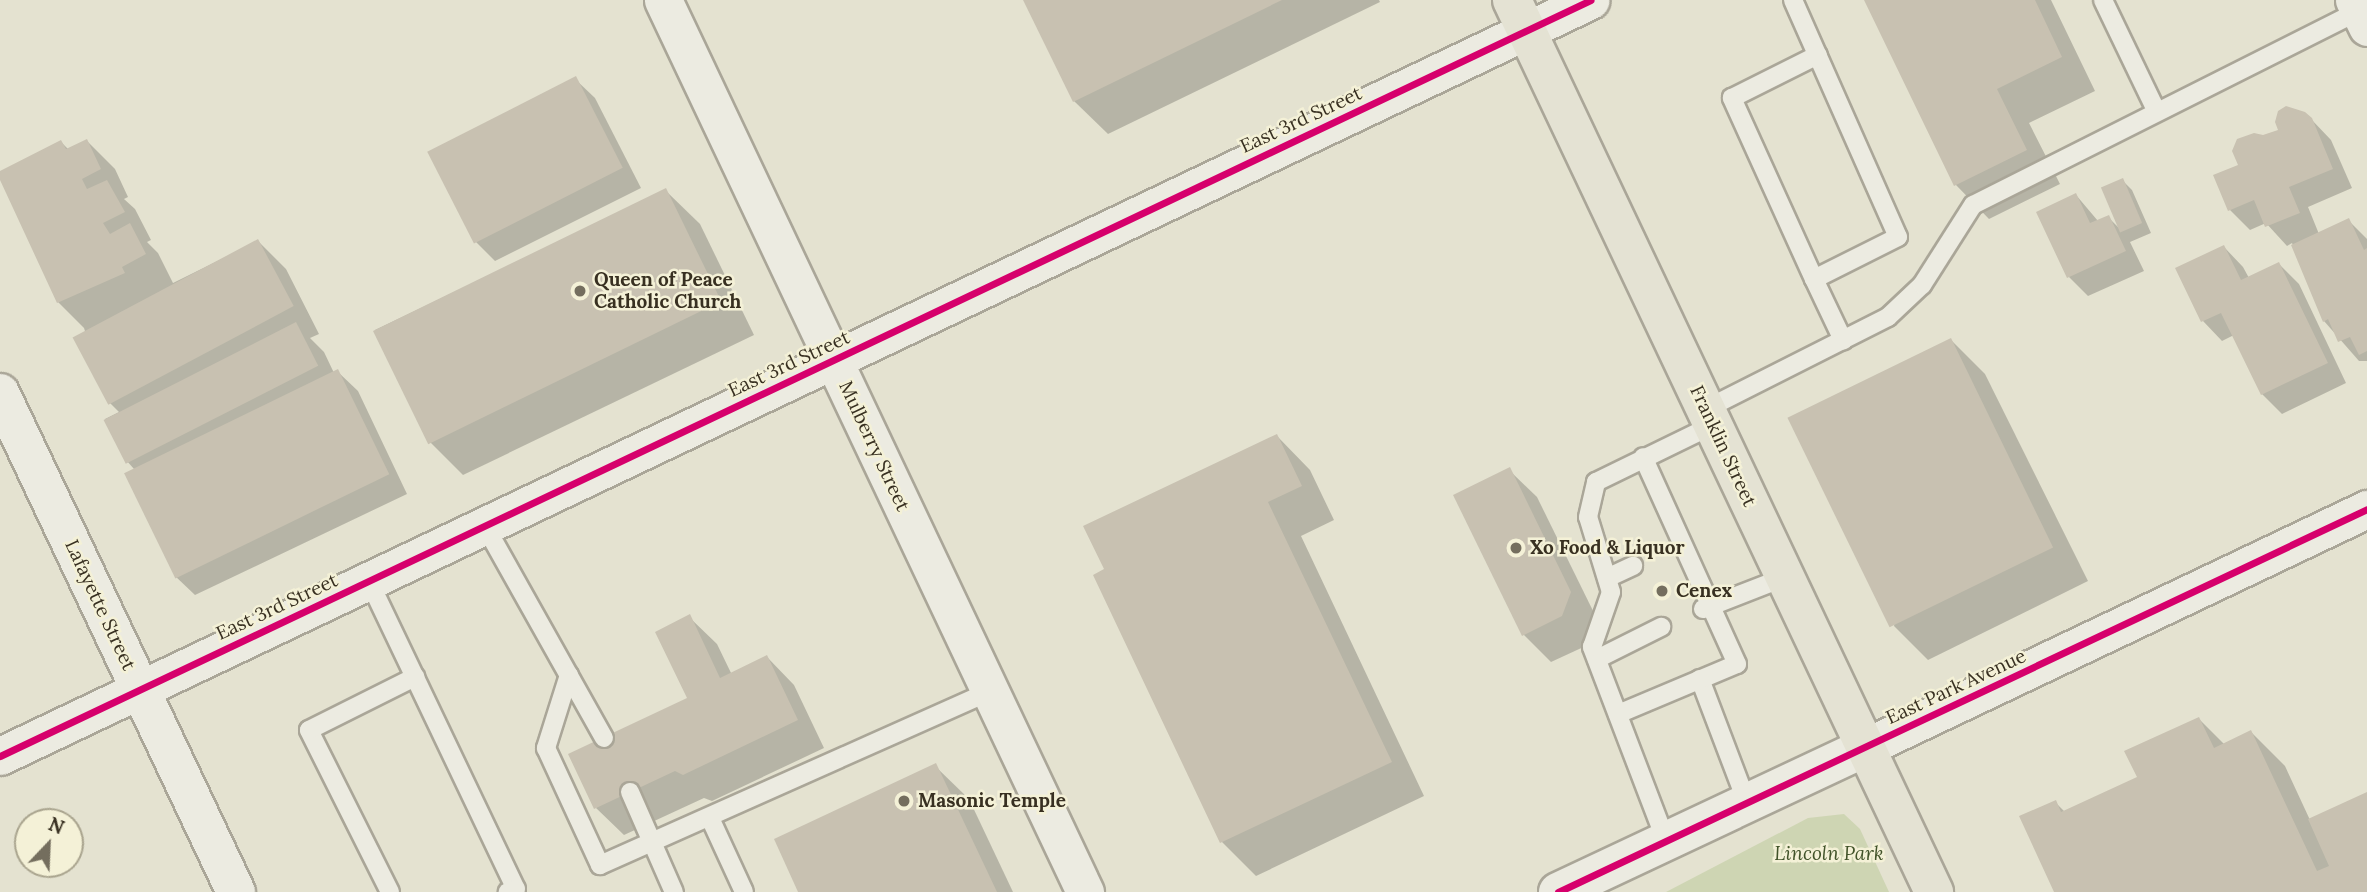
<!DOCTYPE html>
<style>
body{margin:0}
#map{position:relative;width:2367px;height:892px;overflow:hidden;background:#e4e2d0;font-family:Lora,serif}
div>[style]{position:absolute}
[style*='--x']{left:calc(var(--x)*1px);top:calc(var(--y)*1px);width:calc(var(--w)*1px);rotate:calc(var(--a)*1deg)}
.green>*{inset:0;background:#ced5b3}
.shadow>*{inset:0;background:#0003}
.building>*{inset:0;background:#c8c1b1;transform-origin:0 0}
.roads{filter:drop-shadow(2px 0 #aaa698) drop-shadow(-2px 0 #aaa698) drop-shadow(0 2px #aaa698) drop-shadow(0 -2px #aaa698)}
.lane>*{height:18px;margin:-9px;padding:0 9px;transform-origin:9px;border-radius:9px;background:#ecebe1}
.street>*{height:37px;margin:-18.5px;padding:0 18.5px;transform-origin:18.5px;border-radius:18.5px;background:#ecebe1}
.secondary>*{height:38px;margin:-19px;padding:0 19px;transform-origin:19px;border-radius:19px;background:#ecebe1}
.primary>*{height:38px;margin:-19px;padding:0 19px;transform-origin:19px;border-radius:19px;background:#e4e2d3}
.cycleway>*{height:7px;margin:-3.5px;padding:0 3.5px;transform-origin:3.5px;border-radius:3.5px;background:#d6006c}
.dots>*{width:19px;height:19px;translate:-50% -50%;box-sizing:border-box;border:4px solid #f4f1d7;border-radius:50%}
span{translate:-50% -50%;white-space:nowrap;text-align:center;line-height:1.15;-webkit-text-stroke:5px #f4f1d7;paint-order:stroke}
.street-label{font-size:19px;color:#383021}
.poi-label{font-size:19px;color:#383021;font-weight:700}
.left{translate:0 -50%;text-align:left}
.park-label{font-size:19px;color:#415329;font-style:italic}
.north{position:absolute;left:14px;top:808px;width:70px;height:70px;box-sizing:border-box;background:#f4f1d7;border:2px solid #a9a48e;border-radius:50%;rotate:23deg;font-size:19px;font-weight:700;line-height:28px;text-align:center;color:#383021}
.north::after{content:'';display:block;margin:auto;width:24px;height:32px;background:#746e5e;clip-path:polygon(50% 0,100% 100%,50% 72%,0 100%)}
</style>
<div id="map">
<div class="green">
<div style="clip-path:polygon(1844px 814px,1860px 829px,1889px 892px,1666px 892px,1808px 818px)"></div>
</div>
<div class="shadow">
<div style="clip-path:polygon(1025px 0,1379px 0,1380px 2px,1108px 134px,1074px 101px)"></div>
<div style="clip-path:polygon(1866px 0,2051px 0,2095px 91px,2029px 123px,2060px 184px,1989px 219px,1956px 185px)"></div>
<div style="clip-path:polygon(575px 79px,595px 98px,641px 188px,495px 261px,475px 241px)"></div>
<div style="clip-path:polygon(2311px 119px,2331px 140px,2352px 188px,2308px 207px,2319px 234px,2348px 220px,2367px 239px,2367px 361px,2359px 361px,2324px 321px,2292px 243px,2287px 246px,2266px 223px,2250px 230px,2230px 210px,2240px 166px,2263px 137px)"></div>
<div style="clip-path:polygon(87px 141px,115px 169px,128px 197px,124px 199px,135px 209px,151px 240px,147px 242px,158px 253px,173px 283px,258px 241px,286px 269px,319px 334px,310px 338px,324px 352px,334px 373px,338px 372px,358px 391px,407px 494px,195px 595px,175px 576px,134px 469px,126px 460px,105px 419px,119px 412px,106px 399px,84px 328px,58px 302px,0 176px,0 173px,61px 142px,69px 150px)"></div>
<div style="clip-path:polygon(2122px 180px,2132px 190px,2151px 233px,2130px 242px,2144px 271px,2088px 296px,2069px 277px,2076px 195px,2098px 221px,2108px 217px,2120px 229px)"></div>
<div style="clip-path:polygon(666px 191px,700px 224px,754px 335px,463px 475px,429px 441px,375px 330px)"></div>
<div style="clip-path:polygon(2224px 247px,2243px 267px,2249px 278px,2279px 264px,2299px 284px,2346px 383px,2282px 414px,2262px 394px,2234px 335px,2222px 341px,2203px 321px,2177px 269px)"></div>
<div style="clip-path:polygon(1951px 340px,1985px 374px,2088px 581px,1928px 660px,1894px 626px)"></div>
<div style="clip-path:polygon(1277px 436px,1310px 470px,1334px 520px,1301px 536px,1424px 796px,1256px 876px,1222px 842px,1106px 570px)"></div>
<div style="clip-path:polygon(1509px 470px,1537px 497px,1598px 621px,1590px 644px,1551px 662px,1524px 635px)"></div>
<div style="clip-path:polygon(689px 617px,717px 644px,732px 675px,767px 657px,794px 685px,824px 748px,712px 801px,704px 798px,624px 835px,596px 808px,689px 699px)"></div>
<div style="clip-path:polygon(2199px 719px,2225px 745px,2251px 732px,2285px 766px,2310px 820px,2367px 794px,2367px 892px,2056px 892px,2055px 802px,2065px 812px,2139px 777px)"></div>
<div style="clip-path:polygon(935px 766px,969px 799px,1013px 892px,800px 892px)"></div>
</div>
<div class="building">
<div style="clip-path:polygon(1023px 0,1282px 0,1073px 102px)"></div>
<div style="clip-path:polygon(1864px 0,2035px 0,2062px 57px,1997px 89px,2027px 150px,1954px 186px)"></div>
<div style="left:576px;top:76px;width:103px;height:167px;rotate:63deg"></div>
<div style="clip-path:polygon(2286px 106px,2305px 112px,2312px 118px,2333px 169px,2289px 187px,2300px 213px,2265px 227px,2254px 200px,2228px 211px,2213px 175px,2238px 165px,2232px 151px,2237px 139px,2254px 133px,2263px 135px,2278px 130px,2275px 122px,2278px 111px)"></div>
<div style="clip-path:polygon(87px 139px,101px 169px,82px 179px,87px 189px,107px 180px,125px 212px,103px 223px,110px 234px,130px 223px,146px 254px,122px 267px,125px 273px,57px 303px,0 180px,0 171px,61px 140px,66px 149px)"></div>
<div style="left:2123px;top:178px;width:49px;height:24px;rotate:67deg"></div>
<div style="left:666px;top:188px;width:126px;height:326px;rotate:64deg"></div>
<div style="clip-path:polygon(2076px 193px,2090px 223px,2109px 215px,2126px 251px,2067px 278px,2036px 212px)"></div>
<div style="clip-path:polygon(2349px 218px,2364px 250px,2367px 248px,2367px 351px,2359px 355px,2350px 337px,2338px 342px,2328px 319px,2323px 322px,2291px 245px)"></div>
<div style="left:258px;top:239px;width:76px;height:210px;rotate:62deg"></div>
<div style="clip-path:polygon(2224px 245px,2241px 280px,2279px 262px,2328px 363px,2261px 395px,2221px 313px,2201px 322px,2175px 268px)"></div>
<div style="left:296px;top:322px;width:49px;height:216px;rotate:63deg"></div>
<div style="left:1951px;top:338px;width:233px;height:182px;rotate:64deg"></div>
<div style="left:338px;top:369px;width:117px;height:238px;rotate:64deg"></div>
<div style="clip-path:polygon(1277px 434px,1302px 486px,1268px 502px,1392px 762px,1220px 843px,1093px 575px,1104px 569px,1083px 526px)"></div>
<div style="clip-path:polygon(1510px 467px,1571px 592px,1562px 616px,1522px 636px,1453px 495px)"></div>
<div style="clip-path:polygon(690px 614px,720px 678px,767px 655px,798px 720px,683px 775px,675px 771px,594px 809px,568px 754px,687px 698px,655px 632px)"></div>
<div style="clip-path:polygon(2199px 717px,2214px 748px,2251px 730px,2317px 871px,2329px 866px,2308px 819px,2367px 792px,2367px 892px,2054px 892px,2019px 816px,2056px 800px,2061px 812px,2137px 777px,2124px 751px)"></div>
<div style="clip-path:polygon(936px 763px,997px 892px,798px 892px,774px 839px)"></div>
</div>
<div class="roads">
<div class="lane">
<div style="--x:1793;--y:0;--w:259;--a:66.1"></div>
<div style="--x:1898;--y:237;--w:94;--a:153.4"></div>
<div style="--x:1814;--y:279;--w:68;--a:64.6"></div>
<div style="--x:2103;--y:0;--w:124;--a:64.3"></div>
<div style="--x:1814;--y:279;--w:199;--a:-114.4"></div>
<div style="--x:1732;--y:98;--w:96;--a:-26.6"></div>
<div style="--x:1706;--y:409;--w:204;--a:-26.8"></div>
<div style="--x:1888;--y:317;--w:47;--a:-43.3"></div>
<div style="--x:1922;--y:285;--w:95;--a:-57.5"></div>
<div style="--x:1973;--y:205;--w:432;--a:-26.7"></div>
<div style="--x:485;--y:526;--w:243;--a:60.7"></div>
<div style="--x:1607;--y:578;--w:29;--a:-25"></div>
<div style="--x:369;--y:581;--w:341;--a:64.5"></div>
<div style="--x:516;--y:889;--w:9;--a:159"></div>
<div style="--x:1703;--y:609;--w:88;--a:-21.3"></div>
<div style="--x:1597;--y:659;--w:72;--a:-26.6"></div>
<div style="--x:569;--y:675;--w:77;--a:107.5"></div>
<div style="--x:546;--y:748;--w:129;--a:65.2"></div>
<div style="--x:600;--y:865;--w:427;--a:-24"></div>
<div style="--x:1700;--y:679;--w:133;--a:69.2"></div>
<div style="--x:1618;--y:714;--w:129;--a:-22.8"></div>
<div style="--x:1737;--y:664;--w:227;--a:-114.4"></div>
<div style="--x:630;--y:792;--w:109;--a:66.3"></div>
<div style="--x:710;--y:818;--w:81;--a:65.3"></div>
<div style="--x:1666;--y:841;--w:208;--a:-110.9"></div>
<div style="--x:1592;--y:647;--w:58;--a:-70.9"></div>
<div style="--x:1611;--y:592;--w:78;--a:-107"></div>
<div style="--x:1588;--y:517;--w:36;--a:-77"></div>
<div style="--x:1596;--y:482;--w:130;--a:-26"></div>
<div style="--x:390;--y:892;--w:181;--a:-116.6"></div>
<div style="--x:309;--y:730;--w:119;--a:-26.6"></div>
</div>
<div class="street">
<div style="--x:663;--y:0;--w:987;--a:64.68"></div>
<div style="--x:2354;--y:0;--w:30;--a:64"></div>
<div style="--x:1866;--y:747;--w:555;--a:-25.41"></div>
<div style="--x:0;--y:756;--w:1761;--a:-25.42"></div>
</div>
<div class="secondary">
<div style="--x:0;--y:393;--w:552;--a:64.69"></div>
<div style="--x:1558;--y:892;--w:340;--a:-25.2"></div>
</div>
<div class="primary">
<div style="--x:1512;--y:0;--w:987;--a:64.68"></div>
</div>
</div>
<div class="cycleway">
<div style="--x:0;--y:756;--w:1761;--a:-25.42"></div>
<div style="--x:1558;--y:892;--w:895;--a:-25.33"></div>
</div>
<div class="dots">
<div style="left:580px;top:291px;background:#746e5e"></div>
<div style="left:1516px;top:548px;background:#746e5e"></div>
<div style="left:1662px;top:591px;background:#746e5e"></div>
<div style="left:904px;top:801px;background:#746e5e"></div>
</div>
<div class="street-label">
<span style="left:1301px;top:120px;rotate:-25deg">East 3rd Street</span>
<span style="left:789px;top:364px;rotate:-25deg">East 3rd Street</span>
<span style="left:874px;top:446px;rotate:65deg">Mulberry Street</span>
<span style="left:1723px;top:446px;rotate:65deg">Franklin Street</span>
<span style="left:100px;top:605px;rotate:65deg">Lafayette Street</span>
<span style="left:277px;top:607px;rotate:-25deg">East 3rd Street</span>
<span style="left:1956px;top:687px;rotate:-25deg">East Park Avenue</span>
</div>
<div class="poi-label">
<span class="left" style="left:594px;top:291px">Queen of Peace<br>Catholic Church</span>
<span class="left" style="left:1530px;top:548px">Xo Food &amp; Liquor</span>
<span class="left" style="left:1676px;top:591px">Cenex</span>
<span class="left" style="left:918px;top:801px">Masonic Temple</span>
</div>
<div class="park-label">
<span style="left:1829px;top:854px">Lincoln Park</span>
</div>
<div class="north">N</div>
</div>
